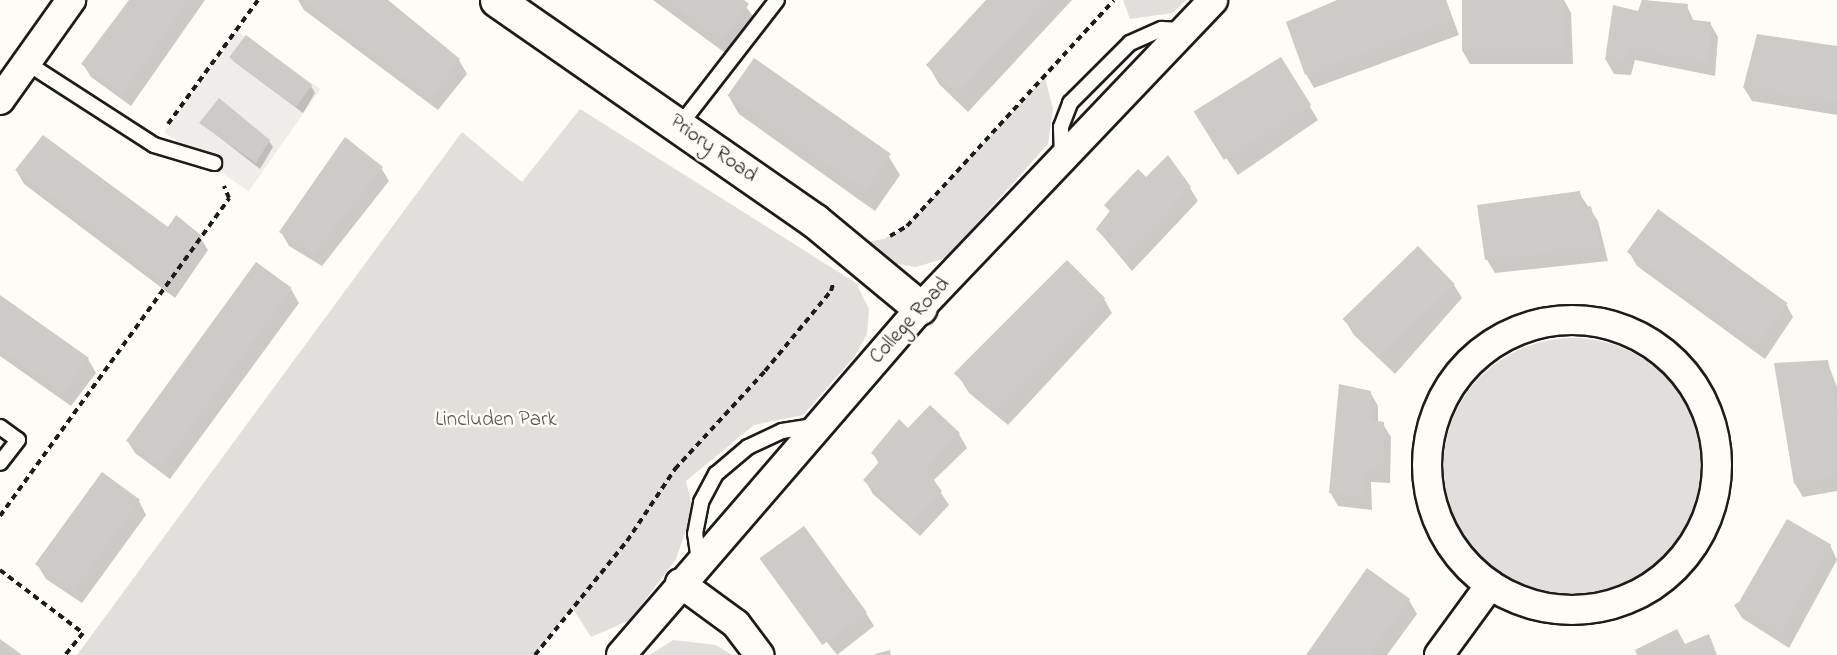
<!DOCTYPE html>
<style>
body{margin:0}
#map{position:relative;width:1837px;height:655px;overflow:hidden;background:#fdfcf7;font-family:"Indie Flower",sans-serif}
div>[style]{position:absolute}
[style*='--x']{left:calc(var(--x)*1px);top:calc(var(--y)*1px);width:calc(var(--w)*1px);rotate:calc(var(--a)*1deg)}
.built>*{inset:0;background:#eeede9;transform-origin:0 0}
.green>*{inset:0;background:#e0dfdb}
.round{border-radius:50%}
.shadow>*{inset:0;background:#0003}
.building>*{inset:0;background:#cccbc8;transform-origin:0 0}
.path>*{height:4px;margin-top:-2px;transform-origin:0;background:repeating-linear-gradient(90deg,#1c1c1c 0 6px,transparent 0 10.5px)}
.roads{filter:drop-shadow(2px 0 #1c1c1c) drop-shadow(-2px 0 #1c1c1c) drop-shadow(0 2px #1c1c1c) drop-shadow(0 -2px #1c1c1c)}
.lane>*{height:14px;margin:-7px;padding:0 7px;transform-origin:7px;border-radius:7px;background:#fdfcf7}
.street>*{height:28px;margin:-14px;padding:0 14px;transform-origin:14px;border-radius:14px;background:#fdfcf7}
.street>.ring{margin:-14px;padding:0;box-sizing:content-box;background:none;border:28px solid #fdfcf7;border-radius:50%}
.secondary>*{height:33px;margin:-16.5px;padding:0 16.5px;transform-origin:16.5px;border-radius:16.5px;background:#fdfcf7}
span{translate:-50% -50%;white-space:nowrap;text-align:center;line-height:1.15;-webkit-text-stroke:5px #fdfcf7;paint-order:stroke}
.street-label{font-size:21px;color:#1c1c1c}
.park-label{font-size:21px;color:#575655}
</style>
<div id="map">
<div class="built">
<div style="left:236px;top:30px;width:103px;height:125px;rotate:35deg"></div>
</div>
<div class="green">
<div style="clip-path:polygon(1123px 0,1186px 0,1173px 13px,1130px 19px)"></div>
<div style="clip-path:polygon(1045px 77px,1053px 109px,1048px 144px,946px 258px,916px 267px,892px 263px,866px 242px,884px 239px,905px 227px)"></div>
<div style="clip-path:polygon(580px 109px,856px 283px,869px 309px,867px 334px,855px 356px,803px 415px,754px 425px,686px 481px,693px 510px,676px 559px,630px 620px,591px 637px,572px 607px,535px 655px,77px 655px,462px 132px,522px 182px)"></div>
<div class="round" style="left:1443px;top:338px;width:260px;height:260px"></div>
<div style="clip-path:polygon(673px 640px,716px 645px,732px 655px,650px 655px)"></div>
</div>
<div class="shadow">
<div style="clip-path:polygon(131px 0,205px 0,131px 106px,91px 77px,83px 64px)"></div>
<div style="clip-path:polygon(298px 0,385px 0,459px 60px,467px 74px,438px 110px,304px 10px)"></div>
<div style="clip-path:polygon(653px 0,741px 0,758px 23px,732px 58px)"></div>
<div style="clip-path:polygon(988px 0,1072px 0,968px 112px,939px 84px,928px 65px)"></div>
<div style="clip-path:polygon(1341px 0,1446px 0,1459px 35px,1314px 88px,1306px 74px)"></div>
<div style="clip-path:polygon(1463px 0,1564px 0,1571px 13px,1573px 64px,1470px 64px,1462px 50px)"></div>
<div style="clip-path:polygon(1644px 0,1687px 6px,1694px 22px,1710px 23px,1718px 37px,1715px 76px,1635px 60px,1631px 75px,1614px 74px,1606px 60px,1639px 13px)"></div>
<div style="clip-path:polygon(1837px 48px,1837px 115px,1752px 101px,1744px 88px)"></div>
<div style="clip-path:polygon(1281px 59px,1318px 120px,1238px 175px,1208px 132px)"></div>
<div style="clip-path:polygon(232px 60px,311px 86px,315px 93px,303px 113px)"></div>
<div style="clip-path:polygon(754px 60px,889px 157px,900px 175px,875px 211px,739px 114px,728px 95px)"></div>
<div style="clip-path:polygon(201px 123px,269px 141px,273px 147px,260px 169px)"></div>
<div style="clip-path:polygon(381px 168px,389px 181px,322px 266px,289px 246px,281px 232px)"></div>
<div style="clip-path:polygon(16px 170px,169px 229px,200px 237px,208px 250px,175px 298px,24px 184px)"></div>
<div style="clip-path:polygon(1146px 180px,1190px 188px,1198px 201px,1132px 271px,1097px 229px,1111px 213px,1106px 205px)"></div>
<div style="clip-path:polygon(1579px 193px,1598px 221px,1608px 261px,1495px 273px,1487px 260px)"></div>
<div style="clip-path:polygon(1629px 252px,1786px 304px,1793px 317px,1765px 359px,1637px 266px)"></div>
<div style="clip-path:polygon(1067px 262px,1104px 299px,1112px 313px,1008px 425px,969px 393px,961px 380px)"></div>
<div style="clip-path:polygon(1454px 285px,1462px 298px,1395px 374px,1354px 335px,1346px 322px)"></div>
<div style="clip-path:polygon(291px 289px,299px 303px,170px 479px,135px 453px,127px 440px)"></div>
<div style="clip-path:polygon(0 297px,88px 359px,96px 373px,71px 406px,0 356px)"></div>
<div style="clip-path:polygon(1827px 361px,1837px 387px,1837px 491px,1803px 497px,1795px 484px)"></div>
<div style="clip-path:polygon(1370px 392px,1378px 406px,1378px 423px,1383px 424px,1391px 437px,1390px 483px,1371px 482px,1372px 510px,1338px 506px,1330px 492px)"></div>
<div style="clip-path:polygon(930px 407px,959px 434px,967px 448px,933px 481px,949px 505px,920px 536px,873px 494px,865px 480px,879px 464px,873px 453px,909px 431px)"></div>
<div style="clip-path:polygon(139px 501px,146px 515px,82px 603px,46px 579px,38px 566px)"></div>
<div style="clip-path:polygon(1830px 545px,1837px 560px,1789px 648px,1742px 618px,1734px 605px)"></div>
<div style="clip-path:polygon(765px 562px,866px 613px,874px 626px,837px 655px)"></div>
<div style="clip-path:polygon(1409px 600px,1417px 614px,1387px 655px,1308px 655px)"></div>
</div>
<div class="building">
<div style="clip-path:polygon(129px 0,188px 0,122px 94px,81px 64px)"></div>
<div style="clip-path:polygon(299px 0,388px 0,460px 59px,430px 98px)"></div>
<div style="clip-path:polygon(666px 0,744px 0,749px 4px,721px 41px)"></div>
<div style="clip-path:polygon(986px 0,1044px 0,957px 94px,926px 65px)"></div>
<div style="clip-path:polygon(1337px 0,1444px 0,1452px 21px,1305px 75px,1286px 22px)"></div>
<div style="left:1462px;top:0;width:102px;height:51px"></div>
<div style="clip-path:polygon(1642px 0,1688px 4px,1686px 19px,1711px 22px,1708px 63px,1628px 47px,1623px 62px,1605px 60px,1613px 5px,1638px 11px)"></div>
<div style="clip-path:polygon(1757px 34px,1837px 46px,1837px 103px,1743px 88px)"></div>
<div style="left:246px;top:35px;width:83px;height:28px;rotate:37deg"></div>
<div style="left:1281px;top:57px;width:57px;height:103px;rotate:58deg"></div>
<div style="left:754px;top:58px;width:167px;height:46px;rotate:35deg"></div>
<div style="clip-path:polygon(219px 98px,270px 140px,256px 163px,199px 123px)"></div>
<div style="clip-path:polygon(43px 135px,168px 227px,176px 215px,202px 236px,167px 285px,15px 170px)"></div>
<div style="clip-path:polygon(345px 137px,383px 167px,314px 253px,279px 232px)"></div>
<div style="clip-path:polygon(1168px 155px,1191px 187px,1123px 258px,1096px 229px,1110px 211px,1104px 205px,1138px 169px,1146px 177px)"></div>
<div style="clip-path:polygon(1580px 191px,1583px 208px,1591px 206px,1601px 248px,1485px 260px,1477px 205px)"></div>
<div style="left:1658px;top:209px;width:160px;height:53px;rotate:36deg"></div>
<div style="left:1418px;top:246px;width:53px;height:105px;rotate:46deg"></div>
<div style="left:1067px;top:260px;width:54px;height:160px;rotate:45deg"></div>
<div style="left:256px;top:262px;width:44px;height:221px;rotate:36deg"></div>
<div style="clip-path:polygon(0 295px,89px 358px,63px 394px,0 349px)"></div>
<div style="clip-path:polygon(1828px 360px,1837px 415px,1837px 476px,1794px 484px,1774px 363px)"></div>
<div style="clip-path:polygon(1339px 384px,1371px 391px,1371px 420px,1384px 422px,1383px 470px,1364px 469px,1365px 497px,1329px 493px)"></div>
<div style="clip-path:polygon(930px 405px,960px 433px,925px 469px,942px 491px,911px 524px,863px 480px,880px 461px,871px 453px,899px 419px,908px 428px)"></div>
<div style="left:102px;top:472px;width:47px;height:114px;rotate:36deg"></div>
<div style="left:1787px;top:519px;width:51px;height:102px;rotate:30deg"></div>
<div style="left:804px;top:526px;width:107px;height:55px;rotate:54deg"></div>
<div style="clip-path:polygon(1367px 568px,1410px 599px,1369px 655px,1306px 655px)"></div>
<div style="clip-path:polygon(1677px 629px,1685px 644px,1709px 634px,1717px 655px,1637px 655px,1635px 650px)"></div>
<div style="clip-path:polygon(0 639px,22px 655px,0 655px)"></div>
<div style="clip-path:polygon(890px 650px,891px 655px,875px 655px,875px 654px)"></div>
</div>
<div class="path">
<div style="--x:168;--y:124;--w:153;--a:-54"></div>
<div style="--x:890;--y:236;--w:20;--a:-30"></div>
<div style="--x:907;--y:226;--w:306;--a:-47.5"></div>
<div style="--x:0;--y:516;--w:392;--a:-54.2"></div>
<div style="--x:229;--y:198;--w:13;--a:-113"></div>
<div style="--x:0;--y:570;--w:104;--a:37.2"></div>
<div style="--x:83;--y:633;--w:28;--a:129"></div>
<div style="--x:535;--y:655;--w:146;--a:-51.1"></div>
<div style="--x:627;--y:541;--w:87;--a:-56.3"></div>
<div style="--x:675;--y:469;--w:133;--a:-47.4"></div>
<div style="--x:765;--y:371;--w:104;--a:-50.5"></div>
<div style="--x:831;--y:291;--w:10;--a:-73"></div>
</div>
<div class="roads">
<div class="lane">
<div style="--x:27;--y:63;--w:151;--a:32.8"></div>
<div style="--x:154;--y:145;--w:63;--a:16.7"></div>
<div style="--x:680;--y:125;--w:158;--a:-52.2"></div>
<div style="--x:1062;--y:157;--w:30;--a:-92"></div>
<div style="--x:1061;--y:127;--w:26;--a:-69"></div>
<div style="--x:1070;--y:103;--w:85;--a:-45"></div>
<div style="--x:1130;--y:43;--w:35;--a:-24"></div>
<div style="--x:1162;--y:29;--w:20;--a:3"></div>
<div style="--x:0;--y:427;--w:22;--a:36"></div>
<div style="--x:18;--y:440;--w:29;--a:128"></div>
<div style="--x:699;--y:561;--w:27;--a:-98"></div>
<div style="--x:695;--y:534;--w:33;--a:-79"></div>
<div style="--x:701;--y:502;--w:32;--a:-62"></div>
<div style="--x:716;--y:474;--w:42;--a:-40.2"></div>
<div style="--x:748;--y:447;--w:38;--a:-25"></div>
<div style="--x:782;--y:431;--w:32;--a:-9"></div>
</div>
<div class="street">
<div style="--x:0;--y:100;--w:123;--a:-54.6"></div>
<div class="ring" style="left:1427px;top:320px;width:262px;height:262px"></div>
<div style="--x:680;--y:583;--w:69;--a:36.2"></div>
<div style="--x:736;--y:624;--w:39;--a:53"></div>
<div style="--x:621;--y:655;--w:458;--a:-49.2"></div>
<div style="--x:920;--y:308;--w:425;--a:-46.4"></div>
<div style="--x:1439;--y:655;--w:87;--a:-53.9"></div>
</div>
<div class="secondary">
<div style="--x:497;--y:0;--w:387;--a:34.8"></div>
<div style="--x:815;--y:221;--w:136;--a:39.6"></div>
</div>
</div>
<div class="street-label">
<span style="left:713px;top:149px;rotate:35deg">Priory Road</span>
<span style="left:910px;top:321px;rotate:-48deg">College Road</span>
</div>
<div class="park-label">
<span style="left:496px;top:420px">Lincluden Park</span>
</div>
</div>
